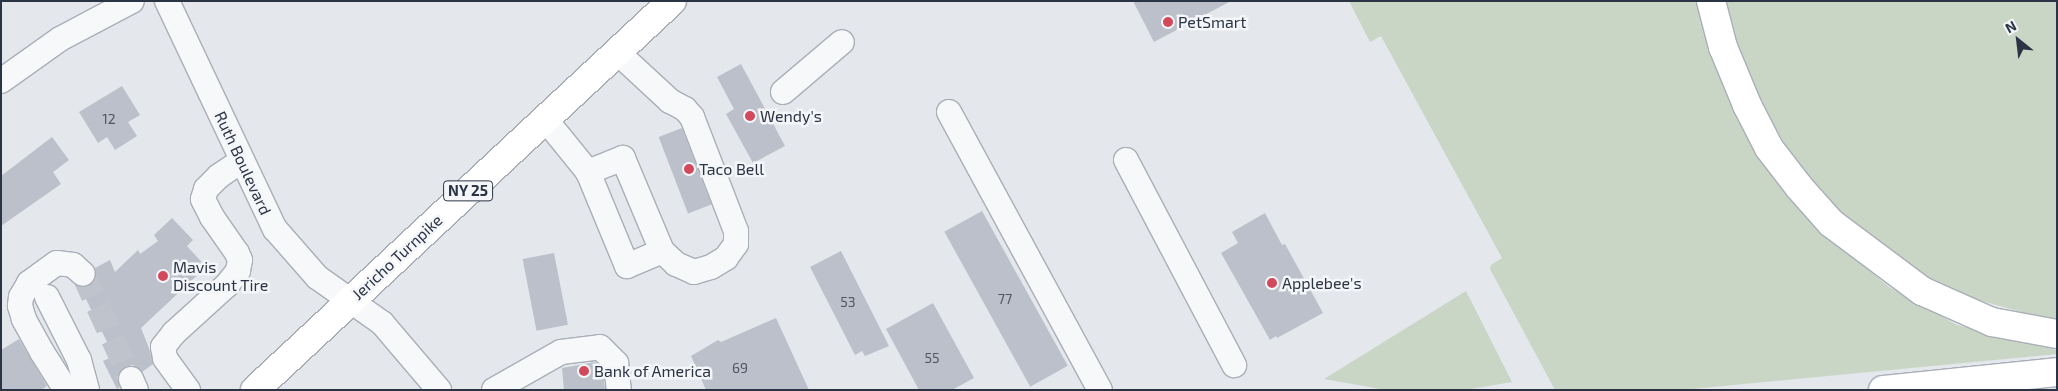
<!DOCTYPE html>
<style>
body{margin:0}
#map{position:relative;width:2058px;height:391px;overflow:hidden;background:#e4e7ec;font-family:"Exo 2",sans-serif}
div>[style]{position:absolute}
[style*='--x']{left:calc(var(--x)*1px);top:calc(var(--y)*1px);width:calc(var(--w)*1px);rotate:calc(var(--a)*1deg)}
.green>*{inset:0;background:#c9d6c5}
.building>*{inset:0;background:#bbc0ca;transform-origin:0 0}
.minor-tunnel>*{height:24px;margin-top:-12px;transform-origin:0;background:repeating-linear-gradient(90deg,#bfc3cb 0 24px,transparent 0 36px)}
.roads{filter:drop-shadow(1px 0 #a9aeb7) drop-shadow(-1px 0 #a9aeb7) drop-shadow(0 1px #a9aeb7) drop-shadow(0 -1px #a9aeb7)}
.minor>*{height:24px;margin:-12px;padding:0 12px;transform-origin:12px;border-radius:12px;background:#f7f8fa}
.major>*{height:28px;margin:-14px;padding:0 14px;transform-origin:14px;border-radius:14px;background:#fff}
.highway>*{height:28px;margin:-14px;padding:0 14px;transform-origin:14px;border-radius:14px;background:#fff}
.dots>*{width:14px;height:14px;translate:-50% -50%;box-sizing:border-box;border:2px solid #f4f6f9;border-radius:50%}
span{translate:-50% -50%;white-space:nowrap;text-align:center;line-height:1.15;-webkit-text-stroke:5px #f4f6f9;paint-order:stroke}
.number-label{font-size:14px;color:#4f5766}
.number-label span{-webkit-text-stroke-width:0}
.shield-label span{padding:1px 4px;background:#f4f6f9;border:1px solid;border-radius:4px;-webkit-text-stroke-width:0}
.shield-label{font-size:15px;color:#2b3445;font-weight:700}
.poi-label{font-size:16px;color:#2b3445}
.left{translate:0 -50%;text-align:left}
.street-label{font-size:16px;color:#2b3445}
.frame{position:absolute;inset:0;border:2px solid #2b3445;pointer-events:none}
.north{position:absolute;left:1993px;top:15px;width:50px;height:50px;-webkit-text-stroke:4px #f4f6f9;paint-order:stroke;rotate:331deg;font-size:14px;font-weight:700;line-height:20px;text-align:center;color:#2b3445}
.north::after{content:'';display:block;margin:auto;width:18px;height:22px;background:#2b3445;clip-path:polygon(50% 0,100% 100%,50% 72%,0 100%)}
</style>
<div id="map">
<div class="green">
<div style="clip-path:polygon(1349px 1px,1701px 1px,1719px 70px,1743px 129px,1781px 185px,1833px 240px,1889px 287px,1957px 325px,2057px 350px,2057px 354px,1682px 390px,1555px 390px,1490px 269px,1491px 265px,1502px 258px,1381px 36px,1370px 42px)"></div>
<div style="clip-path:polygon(1725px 1px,2057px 1px,2057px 322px,1942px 290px,1855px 231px,1795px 162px,1748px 80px)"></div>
<div style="clip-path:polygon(1466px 291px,1512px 382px,1465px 390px,1386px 390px,1324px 379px)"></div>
</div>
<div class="building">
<div style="clip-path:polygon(1133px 1px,1231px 1px,1154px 42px)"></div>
<div style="clip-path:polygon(741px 64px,785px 146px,753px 163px,726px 114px,734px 109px,717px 77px)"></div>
<div style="clip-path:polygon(122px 86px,140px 115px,128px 122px,137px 136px,115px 150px,107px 137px,98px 143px,79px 112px)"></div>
<div style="left:682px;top:128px;width:82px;height:25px;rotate:69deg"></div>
<div style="clip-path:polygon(52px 137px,69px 160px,53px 172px,61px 184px,1px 226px,1px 176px)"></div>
<div style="left:982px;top:211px;width:177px;height:43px;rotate:61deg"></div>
<div style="clip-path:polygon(1265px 213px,1282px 245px,1285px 244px,1323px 313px,1277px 338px,1276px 336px,1270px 340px,1221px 253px,1238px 243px,1232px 232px)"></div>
<div style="clip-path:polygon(172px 218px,193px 240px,187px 246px,206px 267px,141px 328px,149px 348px,153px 364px,142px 372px,133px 365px,125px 367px,117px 377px,120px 387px,117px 389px,103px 361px,114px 356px,80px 287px,88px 287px,94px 283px,96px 276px,95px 268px,110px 260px,115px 272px,138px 250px,140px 254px,158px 241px,154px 235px)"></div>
<div style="clip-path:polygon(841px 251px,889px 346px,865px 356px,862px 351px,855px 355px,810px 267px)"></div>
<div style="left:554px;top:253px;width:73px;height:32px;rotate:79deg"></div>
<div style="clip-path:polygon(933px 303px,974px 378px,952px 390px,919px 390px,886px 329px)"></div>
<div style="clip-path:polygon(776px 318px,809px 390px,706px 390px,691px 356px,718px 340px,721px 342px)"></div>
<div style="clip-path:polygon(19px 339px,47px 386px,41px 390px,1px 390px,1px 350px)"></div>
<div style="clip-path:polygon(595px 362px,603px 369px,605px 390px,564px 390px,562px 368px)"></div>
</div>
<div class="minor-tunnel">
<div style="--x:83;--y:274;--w:115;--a:65.4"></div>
</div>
<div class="roads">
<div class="minor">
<div style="--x:167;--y:1;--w:252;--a:64.7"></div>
<div style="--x:275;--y:229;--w:64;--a:48.8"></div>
<div style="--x:317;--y:277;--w:80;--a:35.3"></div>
<div style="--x:382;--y:323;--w:88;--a:49.6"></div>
<div style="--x:617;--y:52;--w:72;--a:42.8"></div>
<div style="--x:670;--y:101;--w:17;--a:28"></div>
<div style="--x:685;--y:109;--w:11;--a:49"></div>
<div style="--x:692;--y:117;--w:122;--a:68.9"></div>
<div style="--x:736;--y:231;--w:13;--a:90"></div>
<div style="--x:736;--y:244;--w:17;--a:126"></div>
<div style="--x:726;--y:258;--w:17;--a:149"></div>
<div style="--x:711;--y:267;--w:18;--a:164"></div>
<div style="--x:694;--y:272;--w:20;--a:-156"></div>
<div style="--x:676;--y:264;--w:19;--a:-137"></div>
<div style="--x:1;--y:81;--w:72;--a:-35.4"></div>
<div style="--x:60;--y:39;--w:81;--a:-27.8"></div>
<div style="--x:783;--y:92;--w:77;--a:-40.3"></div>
<div style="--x:949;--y:112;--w:316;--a:61.5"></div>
<div style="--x:545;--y:119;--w:68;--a:50.9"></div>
<div style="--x:588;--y:172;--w:102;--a:67.5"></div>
<div style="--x:627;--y:266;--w:38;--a:-23"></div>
<div style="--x:662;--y:251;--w:101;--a:-112.8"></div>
<div style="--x:623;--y:158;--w:38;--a:158"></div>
<div style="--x:1126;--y:160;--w:232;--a:62.2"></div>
<div style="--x:47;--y:297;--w:71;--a:63.1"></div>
<div style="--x:79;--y:360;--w:31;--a:75"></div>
<div style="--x:131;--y:379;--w:12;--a:66"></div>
<div style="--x:66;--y:390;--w:45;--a:-122.3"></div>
<div style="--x:42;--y:352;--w:38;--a:-119"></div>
<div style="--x:24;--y:319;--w:14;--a:-107"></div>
<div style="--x:20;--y:306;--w:9;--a:-84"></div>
<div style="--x:21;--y:297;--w:16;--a:-60"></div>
<div style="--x:29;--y:283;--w:34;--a:-36"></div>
<div style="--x:57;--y:263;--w:16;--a:7"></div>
<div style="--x:73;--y:265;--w:13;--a:42"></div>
<div style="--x:188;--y:390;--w:39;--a:-126"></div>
<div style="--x:165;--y:358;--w:11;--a:-100"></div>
<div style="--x:163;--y:347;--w:18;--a:-52"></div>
<div style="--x:174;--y:333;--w:72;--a:-42.2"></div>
<div style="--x:227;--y:285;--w:18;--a:-52"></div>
<div style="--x:238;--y:271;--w:11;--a:-80"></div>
<div style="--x:240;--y:260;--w:8;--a:-113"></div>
<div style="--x:237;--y:253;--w:44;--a:-124.8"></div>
<div style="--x:212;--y:217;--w:20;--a:-117"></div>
<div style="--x:203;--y:199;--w:10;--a:-73"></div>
<div style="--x:206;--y:189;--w:18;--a:-45"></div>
<div style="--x:219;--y:176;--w:27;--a:-34"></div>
<div style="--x:494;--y:390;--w:77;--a:-29.6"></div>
<div style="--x:561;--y:352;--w:39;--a:-7"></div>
<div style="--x:600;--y:347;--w:23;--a:45"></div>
<div style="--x:616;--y:363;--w:27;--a:84"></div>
</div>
<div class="major">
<div style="--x:255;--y:390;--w:570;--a:-43.01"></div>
<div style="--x:1883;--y:390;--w:175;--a:-5.9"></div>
</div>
<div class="highway">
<div style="--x:1711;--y:1;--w:48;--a:75.4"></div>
<div style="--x:1723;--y:47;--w:63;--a:67.5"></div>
<div style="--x:1747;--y:105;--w:48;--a:62.9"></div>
<div style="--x:1769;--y:148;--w:49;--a:52.4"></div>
<div style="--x:1799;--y:187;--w:48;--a:48.4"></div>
<div style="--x:1831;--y:223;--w:114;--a:36.8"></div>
<div style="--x:1922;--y:291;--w:77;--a:23.9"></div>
<div style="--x:1992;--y:322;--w:66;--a:10.5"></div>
</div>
</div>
<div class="dots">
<div style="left:1168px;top:22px;background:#d1495b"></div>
<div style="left:750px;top:116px;background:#d1495b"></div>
<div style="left:689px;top:169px;background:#d1495b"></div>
<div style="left:163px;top:276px;background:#d1495b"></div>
<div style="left:1272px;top:283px;background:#d1495b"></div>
<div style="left:584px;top:371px;background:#d1495b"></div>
</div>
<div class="number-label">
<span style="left:109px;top:119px">12</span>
<span style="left:1005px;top:299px">77</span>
<span style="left:848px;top:302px">53</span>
<span style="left:932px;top:358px">55</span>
<span style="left:740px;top:368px">69</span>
</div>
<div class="shield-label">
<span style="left:468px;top:191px">NY 25</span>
</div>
<div class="poi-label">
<span class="left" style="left:1178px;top:22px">PetSmart</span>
<span class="left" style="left:760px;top:116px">Wendy's</span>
<span class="left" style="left:699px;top:169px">Taco Bell</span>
<span class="left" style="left:173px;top:276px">Mavis<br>Discount Tire</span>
<span class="left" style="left:1282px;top:283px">Applebee's</span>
<span class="left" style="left:594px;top:371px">Bank of America</span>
</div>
<div class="street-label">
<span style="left:243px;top:163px;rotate:65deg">Ruth Boulevard</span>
<span style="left:397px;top:257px;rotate:-43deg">Jericho Turnpike</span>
</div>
<div class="frame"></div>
<div class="north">N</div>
</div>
